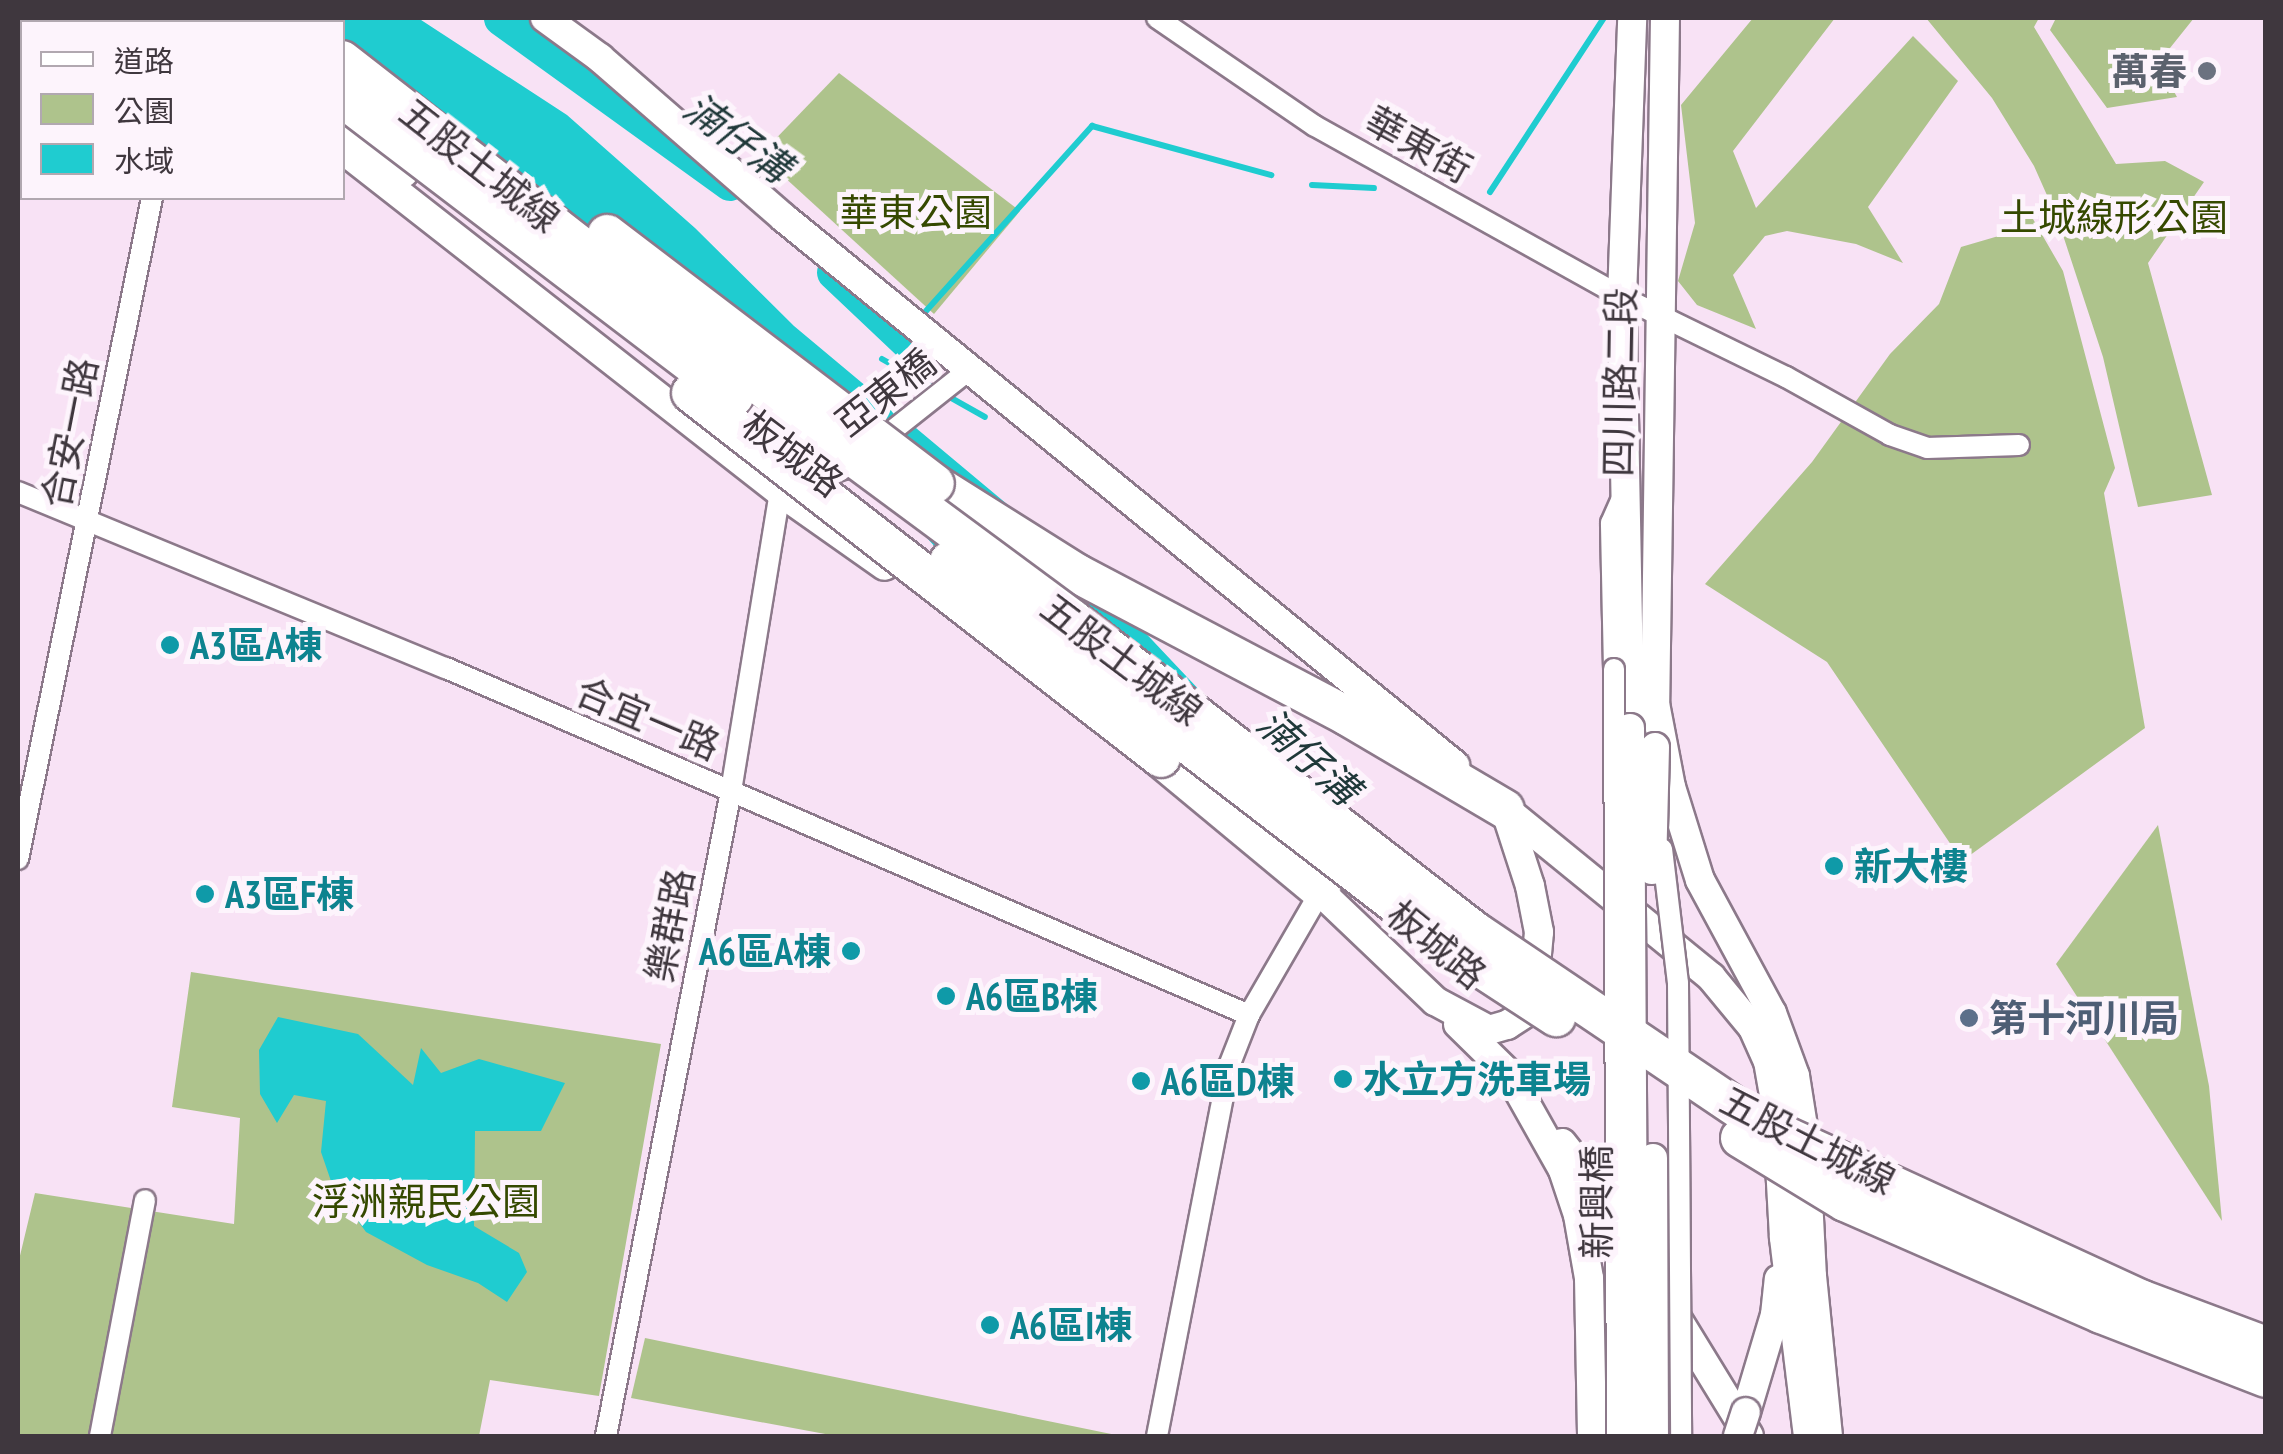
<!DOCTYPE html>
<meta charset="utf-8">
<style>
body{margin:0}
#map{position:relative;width:2283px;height:1454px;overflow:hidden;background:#f8e2f5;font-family:"PT Sans Narrow","Noto Sans TC",sans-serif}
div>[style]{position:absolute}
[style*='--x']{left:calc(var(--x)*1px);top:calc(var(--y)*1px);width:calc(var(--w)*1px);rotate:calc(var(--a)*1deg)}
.green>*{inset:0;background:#aec38c}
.water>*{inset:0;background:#1fccd0}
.stream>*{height:6px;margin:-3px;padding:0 3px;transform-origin:3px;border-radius:3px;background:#1fccd0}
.river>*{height:35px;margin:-17.5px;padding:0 17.5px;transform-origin:17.5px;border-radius:17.5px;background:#1fccd0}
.roads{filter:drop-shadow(2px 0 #8c798a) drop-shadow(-2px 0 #8c798a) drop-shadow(0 2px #8c798a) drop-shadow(0 -2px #8c798a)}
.street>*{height:20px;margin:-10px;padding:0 10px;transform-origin:10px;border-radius:10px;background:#fff}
.secondary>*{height:28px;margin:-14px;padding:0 14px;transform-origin:14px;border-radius:14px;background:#fff}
.highway>*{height:38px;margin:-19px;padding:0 19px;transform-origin:19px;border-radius:19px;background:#fff}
.bridges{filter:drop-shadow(2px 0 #8c798a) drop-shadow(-2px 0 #8c798a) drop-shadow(0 2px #8c798a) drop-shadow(0 -2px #8c798a)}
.street-bridge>*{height:20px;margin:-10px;padding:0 10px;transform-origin:10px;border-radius:10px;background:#fff}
.secondary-bridge>*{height:28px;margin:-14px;padding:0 14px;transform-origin:14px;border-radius:14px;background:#fff}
.highway-bridge>*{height:38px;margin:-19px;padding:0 19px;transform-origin:19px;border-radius:19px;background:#fff}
.dots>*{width:28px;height:28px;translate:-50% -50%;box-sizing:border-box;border:5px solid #fdf4fc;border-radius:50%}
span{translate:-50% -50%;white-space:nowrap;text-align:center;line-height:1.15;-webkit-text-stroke:10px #fdf4fc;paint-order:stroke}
.worship-label{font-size:38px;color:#5b616d;font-weight:700}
.right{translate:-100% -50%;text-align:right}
.street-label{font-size:38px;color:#3f373e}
.park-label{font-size:38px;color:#354900}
.culture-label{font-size:38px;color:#0d838f;font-weight:700}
.left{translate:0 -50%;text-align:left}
.service-label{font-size:38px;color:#4e5e75;font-weight:700}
.water-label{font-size:40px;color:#1f3839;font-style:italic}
.frame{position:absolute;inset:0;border:20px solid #3f373e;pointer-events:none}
.legend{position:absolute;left:20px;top:20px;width:325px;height:180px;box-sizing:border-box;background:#fdf4fc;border:2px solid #b1a8b0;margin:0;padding:12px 18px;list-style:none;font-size:30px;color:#3f373e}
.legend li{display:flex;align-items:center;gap:20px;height:50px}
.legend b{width:50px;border:2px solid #b1a8b0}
</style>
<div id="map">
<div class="green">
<div style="clip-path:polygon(1753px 18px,1835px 18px,1733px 151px,1756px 208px,1913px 36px,1958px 81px,1868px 207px,1903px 263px,1856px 244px,1787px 231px,1765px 236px,1733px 275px,1756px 329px,1697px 305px,1678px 281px,1695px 223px,1681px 105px)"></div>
<div style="clip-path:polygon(1926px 18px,2039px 18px,2034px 27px,2116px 164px,2165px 161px,2204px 182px,2148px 263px,2212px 495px,2138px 507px,2103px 357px,2058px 220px,2034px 166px,1992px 98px)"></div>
<div style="clip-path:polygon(2056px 18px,2194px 18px,2158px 63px,2177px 97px,2107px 108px,2050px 30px)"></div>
<div style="clip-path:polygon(839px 73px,1020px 211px,934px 314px,760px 155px)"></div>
<div style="clip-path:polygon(2029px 212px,2063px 271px,2115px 468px,2104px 493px,2145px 728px,1962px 861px,1827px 662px,1705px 584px,1812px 462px,1890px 354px,1939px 304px,1961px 247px,2002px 235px)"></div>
<div style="clip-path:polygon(2158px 825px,2209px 1086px,2222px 1221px,2056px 964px)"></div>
<div style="clip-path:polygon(191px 972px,661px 1044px,599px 1396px,490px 1380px,479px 1436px,18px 1436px,18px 1264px,35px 1193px,234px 1224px,240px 1118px,172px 1107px)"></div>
<div style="clip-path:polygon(645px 1338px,1121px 1436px,836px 1436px,631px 1398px)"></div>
</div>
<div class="water">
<div style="clip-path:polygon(264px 18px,418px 18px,567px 115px,695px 228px,794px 326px,1087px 571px,1473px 980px,1407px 938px,1059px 647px,961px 575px,811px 412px,343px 76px,342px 22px,271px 22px)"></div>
<div style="clip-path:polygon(278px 1017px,358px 1034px,413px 1085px,421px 1048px,441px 1073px,479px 1059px,565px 1083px,541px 1131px,475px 1131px,474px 1226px,519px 1253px,527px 1272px,507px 1302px,478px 1283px,427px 1265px,366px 1232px,333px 1187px,321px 1152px,326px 1101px,294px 1095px,277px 1123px,260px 1094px,259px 1050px)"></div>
</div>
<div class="stream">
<div style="--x:1312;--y:185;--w:62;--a:2.8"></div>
<div style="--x:1490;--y:192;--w:208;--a:-56.8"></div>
<div style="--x:926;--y:311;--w:249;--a:-48.1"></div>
<div style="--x:1092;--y:126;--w:186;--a:15.3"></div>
<div style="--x:882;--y:359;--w:118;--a:29.4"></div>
</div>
<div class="river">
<div style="--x:501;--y:18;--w:282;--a:35.8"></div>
<div style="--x:834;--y:272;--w:103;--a:43.4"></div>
</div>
<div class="roads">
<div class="street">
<div style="--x:1157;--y:18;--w:191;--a:34.4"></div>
<div style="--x:1315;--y:126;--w:351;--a:29.1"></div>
<div style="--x:1622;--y:297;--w:182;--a:26"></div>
<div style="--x:1786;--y:377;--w:119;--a:29.1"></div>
<div style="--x:1890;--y:435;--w:39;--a:19"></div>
<div style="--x:1927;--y:448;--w:92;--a:-1.9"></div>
<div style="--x:191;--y:22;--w:6;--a:-45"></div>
<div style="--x:18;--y:492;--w:463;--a:22.4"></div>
<div style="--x:446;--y:668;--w:875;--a:23.37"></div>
<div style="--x:1614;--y:669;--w:146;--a:-91.2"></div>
<div style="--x:1611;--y:523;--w:30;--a:-66"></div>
<div style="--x:18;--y:859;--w:674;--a:-78.54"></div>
<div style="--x:100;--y:1436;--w:240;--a:-79.2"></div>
<div style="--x:606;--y:1436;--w:657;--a:-79.03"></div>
<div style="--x:731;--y:791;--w:303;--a:-80.7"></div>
<div style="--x:780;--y:492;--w:68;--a:-19.8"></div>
<div style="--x:844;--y:469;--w:159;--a:-38.4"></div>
<div style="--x:1157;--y:1436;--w:377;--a:-79"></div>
<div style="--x:1229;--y:1066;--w:55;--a:-68.6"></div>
<div style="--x:1249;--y:1015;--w:143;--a:-59.9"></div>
</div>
<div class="secondary">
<div style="--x:166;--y:18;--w:8;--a:30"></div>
<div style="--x:545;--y:18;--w:68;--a:36"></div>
<div style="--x:600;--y:58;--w:244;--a:41"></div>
<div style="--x:784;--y:218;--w:866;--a:39.19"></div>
<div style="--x:18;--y:19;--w:6;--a:31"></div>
<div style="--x:342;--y:149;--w:556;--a:38.06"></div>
<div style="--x:780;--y:492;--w:128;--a:35.2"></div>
<div style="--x:1654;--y:698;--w:91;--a:79.2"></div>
<div style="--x:1671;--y:787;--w:97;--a:72.7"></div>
<div style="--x:1700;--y:880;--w:151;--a:61.6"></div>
<div style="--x:1772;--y:1013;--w:67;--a:69.9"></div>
<div style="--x:1795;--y:1076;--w:64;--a:81"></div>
<div style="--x:1805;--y:1139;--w:137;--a:87.1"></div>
<div style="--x:1812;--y:1276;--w:161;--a:84.3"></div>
<div style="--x:1655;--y:716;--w:698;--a:-89.18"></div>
<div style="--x:1630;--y:728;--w:431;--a:-91.1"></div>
<div style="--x:1622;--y:297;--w:279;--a:-87.9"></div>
<div style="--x:1505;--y:809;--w:266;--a:39.2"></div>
<div style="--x:1711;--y:977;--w:66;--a:50.5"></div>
<div style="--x:1753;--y:1028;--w:36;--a:66"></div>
<div style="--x:1768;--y:1061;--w:52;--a:80"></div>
<div style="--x:1777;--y:1112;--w:126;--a:86.8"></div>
<div style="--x:1784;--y:1238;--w:199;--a:83.1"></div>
<div style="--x:1309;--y:881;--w:174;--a:43.6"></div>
<div style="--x:1435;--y:1001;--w:61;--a:28.2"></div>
<div style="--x:1489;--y:1030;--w:19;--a:-16"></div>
<div style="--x:1507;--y:1025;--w:30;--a:-33"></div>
<div style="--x:1532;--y:1009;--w:77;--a:-84.8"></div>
<div style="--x:1539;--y:932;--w:47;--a:-101.1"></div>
<div style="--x:1530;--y:886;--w:81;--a:-108"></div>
<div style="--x:1505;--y:809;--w:18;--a:-139"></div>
<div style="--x:1458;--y:1024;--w:71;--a:44.4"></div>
<div style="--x:1509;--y:1074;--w:110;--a:60.6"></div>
<div style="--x:1563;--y:1170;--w:47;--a:71.6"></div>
<div style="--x:1578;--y:1215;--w:64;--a:80.1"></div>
<div style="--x:1589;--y:1278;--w:158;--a:88.9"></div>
<div style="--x:1562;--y:1143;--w:55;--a:51.7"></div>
<div style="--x:1596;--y:1186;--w:57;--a:58.5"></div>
<div style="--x:1648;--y:1271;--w:193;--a:58.5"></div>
<div style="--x:1746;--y:1412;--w:101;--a:-73.4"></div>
<div style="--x:1775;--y:1315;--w:36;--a:-84"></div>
</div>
<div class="highway">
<div style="--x:232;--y:18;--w:8;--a:30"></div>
<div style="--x:285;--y:18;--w:8;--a:30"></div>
<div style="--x:342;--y:119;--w:77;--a:40.8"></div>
<div style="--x:935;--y:484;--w:169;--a:32.2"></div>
<div style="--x:1078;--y:574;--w:304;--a:27.8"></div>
<div style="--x:1347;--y:716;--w:183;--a:30.5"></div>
<div style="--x:1161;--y:758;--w:208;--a:39.7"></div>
</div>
</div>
<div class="bridges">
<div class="street-bridge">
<div style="--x:1614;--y:669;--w:767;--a:89.78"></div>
<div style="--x:1662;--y:849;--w:135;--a:83.2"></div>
<div style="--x:1678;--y:983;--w:453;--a:89.6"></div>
</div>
<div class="secondary-bridge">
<div style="--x:1630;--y:728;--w:708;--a:89.68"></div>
<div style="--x:1652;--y:870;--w:123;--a:-88.6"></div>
<div style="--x:1653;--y:1158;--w:278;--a:89.8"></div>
<div style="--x:1738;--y:1436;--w:25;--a:-72"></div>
</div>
<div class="highway-bridge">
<div style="--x:342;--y:60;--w:602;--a:37.92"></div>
<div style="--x:817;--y:430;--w:317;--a:36.5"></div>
<div style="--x:1072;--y:619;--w:511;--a:37.77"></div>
<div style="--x:1476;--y:932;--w:345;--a:34"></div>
<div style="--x:1762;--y:1125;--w:419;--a:24.7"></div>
<div style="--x:2143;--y:1300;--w:131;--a:20.5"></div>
<div style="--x:342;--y:98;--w:493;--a:37.3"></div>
<div style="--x:607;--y:234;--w:412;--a:37.3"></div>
<div style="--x:691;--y:393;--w:595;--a:37.83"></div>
<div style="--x:949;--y:561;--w:657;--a:37.52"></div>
<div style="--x:1470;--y:961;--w:103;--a:33.1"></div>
<div style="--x:1740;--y:1138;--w:123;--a:31.4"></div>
<div style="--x:1845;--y:1202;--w:279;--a:23.6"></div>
<div style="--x:2101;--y:1314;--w:177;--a:21.2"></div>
</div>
</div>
<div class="dots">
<div style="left:2207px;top:71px;background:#6b7280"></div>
<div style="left:170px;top:645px;background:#0f9aa8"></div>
<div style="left:1834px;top:866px;background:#0f9aa8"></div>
<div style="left:205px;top:894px;background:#0f9aa8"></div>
<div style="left:851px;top:951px;background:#0f9aa8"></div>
<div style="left:946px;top:996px;background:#0f9aa8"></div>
<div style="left:1969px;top:1018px;background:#5c6f8a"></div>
<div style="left:1343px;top:1079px;background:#0f9aa8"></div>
<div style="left:1141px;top:1081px;background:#0f9aa8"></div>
<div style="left:990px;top:1325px;background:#0f9aa8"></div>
</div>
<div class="worship-label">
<span class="right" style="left:2187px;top:71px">萬春</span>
</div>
<div class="street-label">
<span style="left:1419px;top:144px;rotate:29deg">華東街</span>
<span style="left:480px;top:165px;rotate:38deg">五股土城線</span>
<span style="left:1619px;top:382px;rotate:-89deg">四川路二段</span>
<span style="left:885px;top:392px;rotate:-38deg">亞東橋</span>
<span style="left:69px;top:433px;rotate:-79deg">合安一路</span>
<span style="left:793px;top:453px;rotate:37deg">板城路</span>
<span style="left:1122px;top:659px;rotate:37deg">五股土城線</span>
<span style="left:648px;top:718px;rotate:23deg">合宜一路</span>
<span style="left:669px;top:925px;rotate:-79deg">樂群路</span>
<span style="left:1437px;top:944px;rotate:39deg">板城路</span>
<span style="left:1808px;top:1140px;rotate:27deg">五股土城線</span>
<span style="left:1596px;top:1202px;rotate:-90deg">新興橋</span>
</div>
<div class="park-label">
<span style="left:916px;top:212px">華東公園</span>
<span style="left:2114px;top:217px">土城線形公園</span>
<span style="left:426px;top:1201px">浮洲親民公園</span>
</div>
<div class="culture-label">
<span class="left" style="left:190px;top:645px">A3區A棟</span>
<span class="left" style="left:1854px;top:866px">新大樓</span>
<span class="left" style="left:225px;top:894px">A3區F棟</span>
<span class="right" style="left:831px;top:951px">A6區A棟</span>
<span class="left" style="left:966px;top:996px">A6區B棟</span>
<span class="left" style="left:1363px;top:1079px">水立方洗車場</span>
<span class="left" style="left:1161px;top:1081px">A6區D棟</span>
<span class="left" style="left:1010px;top:1325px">A6區I棟</span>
</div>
<div class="service-label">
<span class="left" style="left:1989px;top:1018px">第十河川局</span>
</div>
<div class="water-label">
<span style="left:738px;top:137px;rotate:36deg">湳仔溝</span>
<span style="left:1309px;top:756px;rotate:42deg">湳仔溝</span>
</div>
<div class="frame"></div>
<ul class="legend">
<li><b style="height:12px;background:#fff"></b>道路</li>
<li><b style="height:28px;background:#aec38c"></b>公園</li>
<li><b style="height:28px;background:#1fccd0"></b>水域</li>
</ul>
</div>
